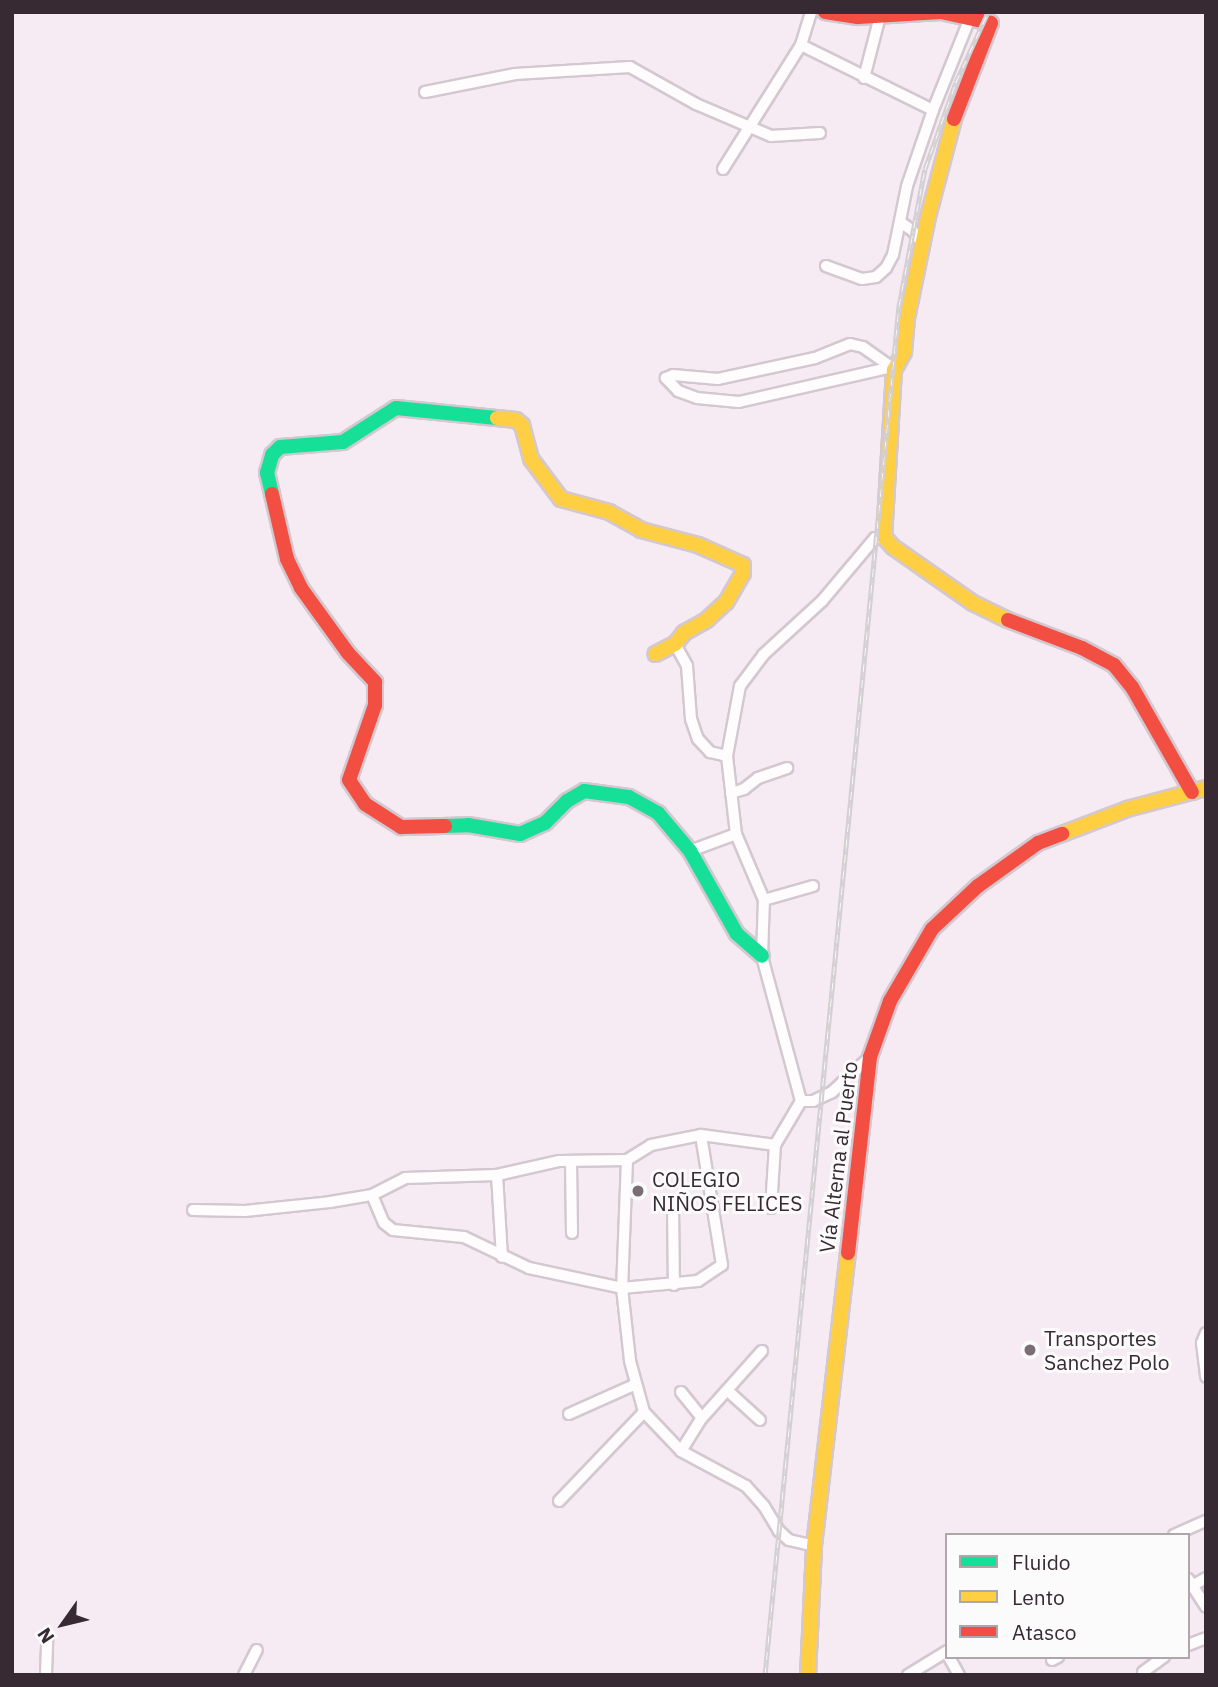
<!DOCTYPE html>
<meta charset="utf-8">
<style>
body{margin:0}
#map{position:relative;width:1218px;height:1687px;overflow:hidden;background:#f7ebf3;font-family:"IBM Plex Sans",sans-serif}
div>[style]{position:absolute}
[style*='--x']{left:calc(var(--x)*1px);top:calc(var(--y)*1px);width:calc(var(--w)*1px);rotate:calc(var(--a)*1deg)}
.roads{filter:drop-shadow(2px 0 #d4c8d0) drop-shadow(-2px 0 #d4c8d0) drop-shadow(0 2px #d4c8d0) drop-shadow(0 -2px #d4c8d0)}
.street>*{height:10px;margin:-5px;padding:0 5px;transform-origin:5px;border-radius:5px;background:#fefcfd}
.fast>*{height:14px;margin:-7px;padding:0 7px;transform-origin:7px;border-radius:7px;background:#16e098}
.slow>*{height:14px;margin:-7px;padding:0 7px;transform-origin:7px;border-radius:7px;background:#ffcf43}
.jam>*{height:14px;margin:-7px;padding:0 7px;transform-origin:7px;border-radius:7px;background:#f24e42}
.rail>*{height:5px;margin-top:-2.5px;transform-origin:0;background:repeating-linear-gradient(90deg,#fbfbfb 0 8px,#d3cfd2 0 16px);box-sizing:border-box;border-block:2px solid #d3cfd2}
.dots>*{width:19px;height:19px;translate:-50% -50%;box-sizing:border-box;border:4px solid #fbfbfb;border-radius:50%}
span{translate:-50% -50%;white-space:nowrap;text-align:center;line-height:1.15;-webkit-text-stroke:6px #fbfbfb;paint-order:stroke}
.street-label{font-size:21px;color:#372a33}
.poi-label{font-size:21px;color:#372a33}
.left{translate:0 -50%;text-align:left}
.frame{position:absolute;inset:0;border:14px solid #372a33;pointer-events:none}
.legend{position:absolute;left:945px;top:1533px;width:245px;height:126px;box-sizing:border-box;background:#fbfbfb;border:2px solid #ada7ab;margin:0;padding:9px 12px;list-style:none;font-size:21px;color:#372a33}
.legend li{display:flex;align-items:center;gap:14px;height:35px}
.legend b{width:35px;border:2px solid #ada7ab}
.north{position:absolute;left:28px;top:1589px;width:70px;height:70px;-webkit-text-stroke:5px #fbfbfb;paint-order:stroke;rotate:236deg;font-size:19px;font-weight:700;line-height:28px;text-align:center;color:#372a33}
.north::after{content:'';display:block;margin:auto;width:24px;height:32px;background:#372a33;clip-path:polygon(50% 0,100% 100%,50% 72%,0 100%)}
</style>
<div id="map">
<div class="roads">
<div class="street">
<div style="--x:801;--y:45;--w:147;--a:26.2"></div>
<div style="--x:864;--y:78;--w:64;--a:-75.5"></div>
<div style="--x:425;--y:92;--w:92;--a:-11.3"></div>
<div style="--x:515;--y:74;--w:115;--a:-3.5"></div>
<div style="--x:630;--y:67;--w:76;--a:29.3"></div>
<div style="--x:696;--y:104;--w:82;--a:23.1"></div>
<div style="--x:771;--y:136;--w:49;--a:-3.5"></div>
<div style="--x:723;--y:169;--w:146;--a:-57.8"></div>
<div style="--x:801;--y:45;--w:34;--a:-73"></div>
<div style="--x:900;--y:222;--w:14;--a:34"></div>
<div style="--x:912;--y:230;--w:18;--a:52"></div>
<div style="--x:826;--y:266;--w:38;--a:20"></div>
<div style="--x:862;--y:279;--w:14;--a:-8"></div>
<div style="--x:876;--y:277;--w:13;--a:-42"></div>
<div style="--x:886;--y:268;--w:15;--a:-62"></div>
<div style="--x:893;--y:255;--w:70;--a:-78.5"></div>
<div style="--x:907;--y:186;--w:80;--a:-71.1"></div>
<div style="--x:933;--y:110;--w:99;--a:-68.1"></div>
<div style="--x:890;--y:366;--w:33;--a:-145"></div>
<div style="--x:863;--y:347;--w:13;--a:-167"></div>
<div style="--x:850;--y:344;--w:38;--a:158"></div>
<div style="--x:815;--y:358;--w:99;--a:167.8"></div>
<div style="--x:718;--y:379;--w:45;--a:-174.9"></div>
<div style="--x:673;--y:375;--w:8;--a:157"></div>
<div style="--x:666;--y:378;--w:18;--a:47"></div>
<div style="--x:678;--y:391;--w:20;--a:20"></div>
<div style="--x:697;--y:398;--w:42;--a:5.4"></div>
<div style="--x:739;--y:402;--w:161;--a:-12.9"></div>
<div style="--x:675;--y:644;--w:25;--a:61"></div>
<div style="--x:687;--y:666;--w:53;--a:85.7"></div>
<div style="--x:691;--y:719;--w:21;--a:71"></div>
<div style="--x:698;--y:739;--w:18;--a:47"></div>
<div style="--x:710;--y:752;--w:17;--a:13"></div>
<div style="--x:731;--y:793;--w:14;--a:-17"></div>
<div style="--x:744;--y:789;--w:18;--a:-38"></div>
<div style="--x:758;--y:778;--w:31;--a:-19"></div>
<div style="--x:690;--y:851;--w:49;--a:-20.3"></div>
<div style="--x:764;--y:900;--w:51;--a:-15.9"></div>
<div style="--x:801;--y:1101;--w:150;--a:-105.1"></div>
<div style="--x:762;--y:956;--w:56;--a:-88"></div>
<div style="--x:764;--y:900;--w:72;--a:-113"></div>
<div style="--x:736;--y:834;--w:79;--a:-96.6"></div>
<div style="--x:727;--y:756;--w:71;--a:-79.5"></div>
<div style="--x:740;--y:686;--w:39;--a:-53"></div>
<div style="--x:763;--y:655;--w:80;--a:-42.5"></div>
<div style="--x:822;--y:601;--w:82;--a:-49.9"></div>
<div style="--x:875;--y:538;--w:9;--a:-6"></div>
<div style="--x:627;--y:1160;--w:128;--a:92.2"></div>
<div style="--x:622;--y:1288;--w:73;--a:83.7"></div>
<div style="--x:630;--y:1361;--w:53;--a:74.6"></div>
<div style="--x:644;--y:1412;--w:54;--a:46.5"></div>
<div style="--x:681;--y:1451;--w:74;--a:28.3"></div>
<div style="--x:746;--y:1486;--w:27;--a:48"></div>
<div style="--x:764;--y:1506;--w:29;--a:59"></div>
<div style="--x:779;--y:1531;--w:13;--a:42"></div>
<div style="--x:789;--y:1540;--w:26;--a:13"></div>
<div style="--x:571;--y:1161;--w:72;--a:89.2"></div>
<div style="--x:497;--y:1175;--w:82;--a:86.5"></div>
<div style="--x:372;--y:1195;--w:30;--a:67"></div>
<div style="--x:384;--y:1223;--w:11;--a:38"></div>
<div style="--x:393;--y:1230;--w:71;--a:5.6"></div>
<div style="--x:464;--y:1237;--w:72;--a:25.5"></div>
<div style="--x:529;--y:1268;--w:95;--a:12.1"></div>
<div style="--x:622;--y:1288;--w:76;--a:-5.3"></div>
<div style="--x:698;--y:1281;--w:29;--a:-34"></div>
<div style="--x:722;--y:1265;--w:132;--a:-99.2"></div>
<div style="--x:673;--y:1207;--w:78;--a:89.3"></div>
<div style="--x:771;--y:1208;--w:63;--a:-86.4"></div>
<div style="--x:193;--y:1210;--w:52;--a:1.1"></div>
<div style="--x:245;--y:1211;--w:85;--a:-6"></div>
<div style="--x:330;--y:1202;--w:43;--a:-9.5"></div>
<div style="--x:372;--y:1195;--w:37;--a:-27"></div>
<div style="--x:405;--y:1178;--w:92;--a:-1.9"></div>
<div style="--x:497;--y:1175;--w:64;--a:-12.7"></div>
<div style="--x:559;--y:1161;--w:68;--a:-0.8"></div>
<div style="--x:627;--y:1160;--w:28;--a:-32"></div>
<div style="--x:651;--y:1145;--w:51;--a:-11.3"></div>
<div style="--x:701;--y:1135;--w:75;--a:7.7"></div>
<div style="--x:775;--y:1145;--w:51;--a:-59.4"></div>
<div style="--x:801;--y:1101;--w:12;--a:0"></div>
<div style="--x:813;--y:1101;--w:21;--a:-25"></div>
<div style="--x:832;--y:1092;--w:52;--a:-42.6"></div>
<div style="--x:1206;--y:1333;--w:11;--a:112"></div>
<div style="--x:1202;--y:1343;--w:34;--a:83"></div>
<div style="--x:728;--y:1391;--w:43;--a:42.2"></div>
<div style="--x:681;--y:1392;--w:33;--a:51"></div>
<div style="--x:569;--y:1414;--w:73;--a:-24.1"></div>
<div style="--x:681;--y:1451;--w:39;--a:-58"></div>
<div style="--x:702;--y:1418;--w:90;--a:-48.2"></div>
<div style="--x:559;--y:1501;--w:123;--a:-46.3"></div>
<div style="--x:1174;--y:1535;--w:35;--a:-24"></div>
<div style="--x:1188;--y:1579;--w:33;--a:57"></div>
<div style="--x:1188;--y:1588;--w:21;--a:-29"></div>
<div style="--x:1188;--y:1645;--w:19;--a:-21"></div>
<div style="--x:949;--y:1657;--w:21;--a:61"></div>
<div style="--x:1052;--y:1660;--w:7;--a:-27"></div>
<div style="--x:1143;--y:1672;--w:26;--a:-36"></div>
<div style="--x:46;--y:1675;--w:36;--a:-88"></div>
<div style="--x:244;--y:1675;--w:28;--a:-63"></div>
<div style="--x:908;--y:1675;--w:46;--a:-31.6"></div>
</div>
<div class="fast">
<div style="--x:272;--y:494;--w:22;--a:-103"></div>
<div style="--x:267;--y:473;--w:19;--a:-74"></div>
<div style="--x:272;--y:455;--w:11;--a:-45"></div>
<div style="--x:280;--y:447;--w:63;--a:-4.5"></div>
<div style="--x:343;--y:442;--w:63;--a:-32.7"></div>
<div style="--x:396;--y:408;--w:101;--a:5.7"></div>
<div style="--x:445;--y:826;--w:23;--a:-2"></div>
<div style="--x:468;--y:825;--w:53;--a:9.8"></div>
<div style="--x:520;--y:834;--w:27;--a:-24"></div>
<div style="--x:545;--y:823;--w:31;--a:-45"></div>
<div style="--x:567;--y:801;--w:20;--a:-30"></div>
<div style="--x:584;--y:791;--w:45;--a:7.6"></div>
<div style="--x:629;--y:797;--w:33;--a:29"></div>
<div style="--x:658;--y:813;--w:50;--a:49.9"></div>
<div style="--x:690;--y:851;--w:95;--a:60.5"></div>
<div style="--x:737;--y:934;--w:33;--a:41"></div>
</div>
<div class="slow">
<div style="--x:954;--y:119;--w:101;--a:104.9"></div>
<div style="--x:928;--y:217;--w:103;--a:101.7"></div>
<div style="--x:907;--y:318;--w:34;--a:95"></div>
<div style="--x:904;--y:352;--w:21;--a:119"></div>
<div style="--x:894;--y:370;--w:167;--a:93.4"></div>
<div style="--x:884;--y:537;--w:13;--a:48"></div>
<div style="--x:893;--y:547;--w:98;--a:35"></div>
<div style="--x:973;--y:603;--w:39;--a:26"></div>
<div style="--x:497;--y:418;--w:19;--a:6"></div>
<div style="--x:516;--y:420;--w:8;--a:40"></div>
<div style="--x:522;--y:425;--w:35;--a:75"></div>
<div style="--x:531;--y:459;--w:50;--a:53.1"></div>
<div style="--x:561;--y:499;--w:50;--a:15.2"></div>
<div style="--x:609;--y:512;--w:37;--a:29"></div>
<div style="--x:641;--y:530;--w:59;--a:14.7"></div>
<div style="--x:698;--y:545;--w:49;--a:24"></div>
<div style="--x:743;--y:565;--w:8;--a:90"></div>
<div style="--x:743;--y:573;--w:34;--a:120"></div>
<div style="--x:726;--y:602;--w:26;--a:137"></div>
<div style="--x:707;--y:620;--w:26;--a:151"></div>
<div style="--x:684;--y:633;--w:14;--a:129"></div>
<div style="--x:675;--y:644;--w:22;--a:153"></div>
<div style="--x:1062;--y:834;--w:70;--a:-21"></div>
<div style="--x:1127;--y:809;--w:82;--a:-14.9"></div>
<div style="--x:808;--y:1675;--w:129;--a:-87.3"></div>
<div style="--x:814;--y:1546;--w:295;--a:-83.4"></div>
</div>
<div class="jam">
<div style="--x:825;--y:12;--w:33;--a:9"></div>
<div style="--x:858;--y:17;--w:83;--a:-3.4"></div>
<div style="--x:941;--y:12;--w:51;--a:12.4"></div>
<div style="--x:991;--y:23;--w:103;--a:111.1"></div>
<div style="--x:272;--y:494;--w:67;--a:77"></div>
<div style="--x:287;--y:559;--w:32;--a:64"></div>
<div style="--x:301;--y:588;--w:80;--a:54.1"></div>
<div style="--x:348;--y:653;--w:40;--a:47"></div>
<div style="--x:375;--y:682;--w:23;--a:90"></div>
<div style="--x:375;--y:705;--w:79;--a:109.1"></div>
<div style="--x:349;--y:780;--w:29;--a:56"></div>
<div style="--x:365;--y:804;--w:43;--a:32.6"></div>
<div style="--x:401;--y:827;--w:44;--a:-1.3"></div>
<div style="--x:1008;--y:620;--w:79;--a:20.7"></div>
<div style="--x:1082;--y:648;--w:36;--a:28"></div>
<div style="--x:1114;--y:665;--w:28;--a:51"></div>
<div style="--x:1132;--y:687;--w:121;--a:60.3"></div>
<div style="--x:848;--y:1253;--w:197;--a:-83.6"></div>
<div style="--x:870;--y:1057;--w:59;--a:-70.3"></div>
<div style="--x:890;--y:1001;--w:83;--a:-59.7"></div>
<div style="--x:932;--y:929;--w:63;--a:-43.1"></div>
<div style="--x:978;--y:886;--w:74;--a:-35.6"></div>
<div style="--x:1038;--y:843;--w:26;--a:-21"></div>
</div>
</div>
<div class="rail">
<div style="--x:765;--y:1675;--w:1376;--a:-84.41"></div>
<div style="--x:899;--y:306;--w:139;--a:-79.3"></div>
<div style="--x:925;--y:169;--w:92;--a:-70.4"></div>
<div style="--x:956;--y:82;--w:77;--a:-65.4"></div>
</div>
<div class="dots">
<div style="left:638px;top:1191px;background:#7a6e76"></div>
<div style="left:1030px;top:1350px;background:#7a6e76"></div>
</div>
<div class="street-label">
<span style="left:838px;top:1157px;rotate:-83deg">Vía Alterna al Puerto</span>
</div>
<div class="poi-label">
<span class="left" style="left:652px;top:1191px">COLEGIO<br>NIÑOS FELICES</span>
<span class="left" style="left:1044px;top:1350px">Transportes<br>Sanchez Polo</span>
</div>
<div class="frame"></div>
<ul class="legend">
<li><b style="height:9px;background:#16e098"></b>Fluido</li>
<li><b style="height:9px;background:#ffcf43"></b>Lento</li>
<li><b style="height:9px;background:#f24e42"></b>Atasco</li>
</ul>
<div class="north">N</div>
</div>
